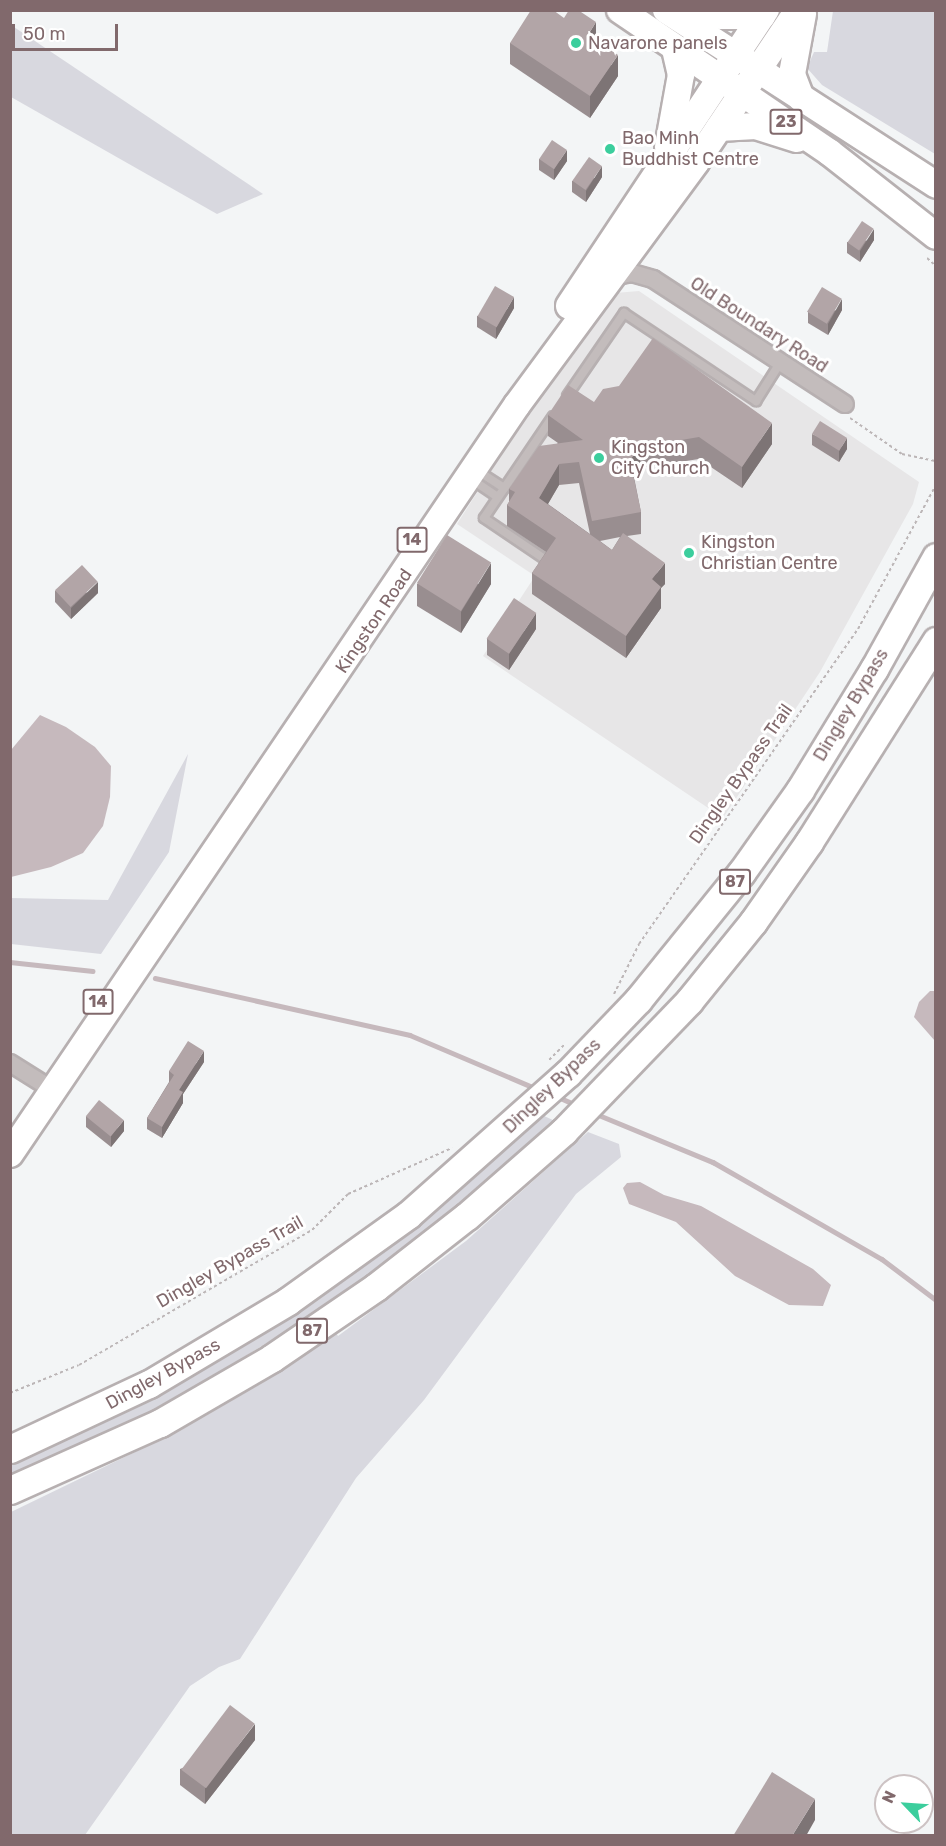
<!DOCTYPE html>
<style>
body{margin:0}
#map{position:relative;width:946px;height:1846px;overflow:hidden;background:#f3f5f6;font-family:Rubik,sans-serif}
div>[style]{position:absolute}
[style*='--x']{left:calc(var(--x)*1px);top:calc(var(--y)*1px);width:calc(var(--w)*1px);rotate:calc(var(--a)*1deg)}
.built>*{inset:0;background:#e7e6e7}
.green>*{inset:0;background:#d8d8df}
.water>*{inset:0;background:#c6b9bd}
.stream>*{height:4.5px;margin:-2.25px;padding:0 2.25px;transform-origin:2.25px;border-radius:2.25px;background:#c6b9bd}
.path>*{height:2px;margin-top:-1px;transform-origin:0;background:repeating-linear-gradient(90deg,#bcb6b7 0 3px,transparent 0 6px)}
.roads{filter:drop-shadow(2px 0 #b7b0b1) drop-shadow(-2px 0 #b7b0b1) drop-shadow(0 2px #b7b0b1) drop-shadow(0 -2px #b7b0b1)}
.service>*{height:8px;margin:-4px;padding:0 4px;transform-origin:4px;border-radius:4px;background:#c3bcbc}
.minor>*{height:16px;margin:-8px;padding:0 8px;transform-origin:8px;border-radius:8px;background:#c3bcbc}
.primary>*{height:26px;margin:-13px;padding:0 13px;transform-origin:13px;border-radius:13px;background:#fff}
.trunk>*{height:27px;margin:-13.5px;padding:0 13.5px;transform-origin:13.5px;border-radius:13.5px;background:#fff}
.wall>*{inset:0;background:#998e90}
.shaded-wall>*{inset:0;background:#7d7475}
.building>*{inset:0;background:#b2a5a7;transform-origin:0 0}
.dots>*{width:16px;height:16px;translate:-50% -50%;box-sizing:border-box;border:3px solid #fff;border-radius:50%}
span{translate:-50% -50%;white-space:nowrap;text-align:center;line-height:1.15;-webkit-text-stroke:6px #fff;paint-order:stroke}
.shield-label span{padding:2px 4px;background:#fff;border:2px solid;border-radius:4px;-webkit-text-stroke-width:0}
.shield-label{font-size:16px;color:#81696c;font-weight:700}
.poi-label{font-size:18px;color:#81696c}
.left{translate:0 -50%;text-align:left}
.street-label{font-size:18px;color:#81696c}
.frame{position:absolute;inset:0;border:12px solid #81696c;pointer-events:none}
.north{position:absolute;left:874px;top:1774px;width:60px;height:60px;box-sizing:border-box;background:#fff;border:2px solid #cdc3c4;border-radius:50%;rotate:295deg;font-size:16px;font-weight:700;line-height:24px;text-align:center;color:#81696c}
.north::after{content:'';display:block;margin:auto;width:21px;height:27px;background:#3cce9d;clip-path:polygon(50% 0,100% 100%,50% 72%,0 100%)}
.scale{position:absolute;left:12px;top:24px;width:106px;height:27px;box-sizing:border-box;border:3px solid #81696c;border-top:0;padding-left:8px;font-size:18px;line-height:21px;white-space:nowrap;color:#81696c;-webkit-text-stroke:4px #fff;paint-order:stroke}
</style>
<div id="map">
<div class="built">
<div style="clip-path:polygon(639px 291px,919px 482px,913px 504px,820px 672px,723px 818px,483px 656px,535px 576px,457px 524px,533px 405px,615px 293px)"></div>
</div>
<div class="green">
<div style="clip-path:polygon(833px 11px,935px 11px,935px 154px,822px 85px,807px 68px,814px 52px,827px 52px)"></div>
<div style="clip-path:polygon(10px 25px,11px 25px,263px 194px,217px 214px,11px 97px)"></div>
<div style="clip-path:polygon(188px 754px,169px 852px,101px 954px,11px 944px,11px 898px,108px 900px)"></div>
<div style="clip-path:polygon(542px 1115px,555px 1121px,440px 1222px,336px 1300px,178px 1398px,11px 1478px,11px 1463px,172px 1385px,328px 1289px,404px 1234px)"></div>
<div style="clip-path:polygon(588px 1132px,619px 1144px,621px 1157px,576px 1194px,424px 1400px,356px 1478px,240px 1659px,219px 1667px,190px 1686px,85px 1835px,11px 1836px,11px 1512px,135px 1452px,271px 1373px,335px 1331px,338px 1336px,466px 1241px)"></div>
</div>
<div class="water">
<div style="clip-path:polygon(40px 715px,66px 727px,95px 747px,111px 766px,110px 797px,103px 826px,83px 853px,51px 867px,11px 877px,11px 750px)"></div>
<div style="clip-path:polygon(930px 991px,935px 991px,935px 1041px,914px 1017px,919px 1002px)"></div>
<div style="clip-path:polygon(640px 1182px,664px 1195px,701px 1206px,813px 1269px,831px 1285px,823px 1306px,789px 1305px,735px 1276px,676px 1222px,629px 1204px,623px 1188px,627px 1183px)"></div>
</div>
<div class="stream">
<div style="--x:10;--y:962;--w:83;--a:6.2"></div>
<div style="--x:155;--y:978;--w:261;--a:12.6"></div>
<div style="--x:410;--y:1035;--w:138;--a:23"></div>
<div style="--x:556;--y:1096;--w:22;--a:24"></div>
<div style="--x:594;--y:1113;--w:129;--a:22.4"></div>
<div style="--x:713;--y:1162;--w:195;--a:29.9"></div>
<div style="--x:882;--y:1259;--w:68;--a:37.2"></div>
</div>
<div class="path">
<div style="--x:927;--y:258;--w:12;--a:42"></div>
<div style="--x:850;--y:418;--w:63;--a:34.7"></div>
<div style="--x:902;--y:454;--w:35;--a:12"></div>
<div style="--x:614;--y:994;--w:56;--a:-63.4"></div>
<div style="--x:639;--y:944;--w:384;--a:-55.2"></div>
<div style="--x:858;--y:629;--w:164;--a:-61.6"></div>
<div style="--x:549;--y:1060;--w:21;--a:-45"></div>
<div style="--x:10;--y:1393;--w:74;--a:-22.1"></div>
<div style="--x:79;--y:1365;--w:269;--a:-30.1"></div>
<div style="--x:312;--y:1230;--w:51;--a:-45"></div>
<div style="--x:348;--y:1194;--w:114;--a:-23.9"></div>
</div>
<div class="roads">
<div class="service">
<div style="--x:567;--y:396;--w:101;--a:-55.5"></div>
<div style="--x:624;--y:313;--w:159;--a:33.7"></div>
<div style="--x:756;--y:401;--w:45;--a:-57.7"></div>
<div style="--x:475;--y:469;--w:35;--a:33"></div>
<div style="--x:471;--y:479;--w:32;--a:34"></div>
<div style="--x:546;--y:560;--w:75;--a:-145.9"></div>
<div style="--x:484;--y:518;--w:123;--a:-55.9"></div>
</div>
<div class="minor">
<div style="--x:610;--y:277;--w:22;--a:-10"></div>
<div style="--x:632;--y:273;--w:22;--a:16"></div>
<div style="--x:653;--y:279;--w:229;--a:33.1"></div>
<div style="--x:10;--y:1063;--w:39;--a:32"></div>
</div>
<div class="primary">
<div style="--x:620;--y:10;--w:253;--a:34.2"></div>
<div style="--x:829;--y:152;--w:136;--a:38.1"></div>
<div style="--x:666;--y:10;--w:322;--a:32.9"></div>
<div style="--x:699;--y:10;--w:23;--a:15"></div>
<div style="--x:721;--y:16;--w:41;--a:0"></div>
<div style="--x:801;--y:98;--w:26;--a:-111"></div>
<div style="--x:792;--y:74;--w:61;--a:-79.6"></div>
<div style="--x:719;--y:128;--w:37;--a:-3"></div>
<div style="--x:756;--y:126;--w:43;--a:17.6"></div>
<div style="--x:668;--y:147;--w:73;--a:-79.8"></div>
<div style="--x:681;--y:75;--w:28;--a:-103"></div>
<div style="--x:569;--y:306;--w:356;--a:-56.4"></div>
<div style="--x:10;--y:1154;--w:904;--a:-55.91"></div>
<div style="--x:517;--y:405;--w:302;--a:-53.6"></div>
<div style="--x:696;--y:162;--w:183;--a:-56.1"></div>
</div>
<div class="trunk">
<div style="--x:10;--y:1449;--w:153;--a:-25.1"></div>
<div style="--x:149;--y:1384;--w:162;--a:-30.8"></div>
<div style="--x:288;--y:1301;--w:148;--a:-35.6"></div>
<div style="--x:408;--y:1215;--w:214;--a:-41.6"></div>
<div style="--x:568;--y:1073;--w:101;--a:-46.2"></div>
<div style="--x:638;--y:1000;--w:164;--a:-51"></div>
<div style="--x:741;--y:873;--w:102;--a:-54.6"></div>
<div style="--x:800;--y:790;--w:142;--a:-58.6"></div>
<div style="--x:874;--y:669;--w:128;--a:-61"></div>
<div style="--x:10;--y:1490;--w:164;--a:-24.1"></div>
<div style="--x:160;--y:1423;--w:129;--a:-30.1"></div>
<div style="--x:272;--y:1358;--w:126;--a:-34.3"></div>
<div style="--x:376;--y:1287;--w:115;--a:-38"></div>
<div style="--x:467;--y:1216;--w:129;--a:-41.2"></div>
<div style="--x:564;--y:1131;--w:180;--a:-46.1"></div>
<div style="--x:689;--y:1001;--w:102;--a:-51"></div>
<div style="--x:753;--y:922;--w:98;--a:-55"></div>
<div style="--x:809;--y:842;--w:238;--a:-57.7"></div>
</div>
</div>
<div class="wall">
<div style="clip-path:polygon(596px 40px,618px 76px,590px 118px,510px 64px,510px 43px)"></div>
<div style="clip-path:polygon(539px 159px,567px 161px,554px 180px,539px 170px)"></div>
<div style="clip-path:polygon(602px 177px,586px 202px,572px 192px,572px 181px)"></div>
<div style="clip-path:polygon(874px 240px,860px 262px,847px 253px,847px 242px)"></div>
<div style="clip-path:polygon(514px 308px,496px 339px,477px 327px,477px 316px)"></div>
<div style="clip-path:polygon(842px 310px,828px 335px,808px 323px,808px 312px)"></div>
<div style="clip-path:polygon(evenodd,594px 402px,772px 444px,742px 488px,699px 459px,640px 468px,634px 477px,641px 512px,641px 534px,627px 536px,665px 584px,661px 588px,661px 608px,626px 658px,532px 594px,532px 573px,546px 552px,507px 526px,507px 505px,509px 502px,509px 489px,558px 443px,548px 436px,548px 415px,594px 402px,579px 483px,590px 534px,548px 504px,559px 485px,579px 483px,594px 402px,620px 537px,612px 550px,600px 541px,620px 537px)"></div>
<div style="clip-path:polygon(812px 434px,847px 449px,839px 462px,812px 445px)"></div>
<div style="clip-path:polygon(417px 584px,491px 584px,461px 633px,417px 606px)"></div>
<div style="clip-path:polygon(55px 591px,98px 593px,71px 619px,55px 602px)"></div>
<div style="clip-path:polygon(536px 629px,509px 670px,487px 655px,487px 639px)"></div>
<div style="clip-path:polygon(204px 1062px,183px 1094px,183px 1103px,162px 1138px,147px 1129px,147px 1118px,169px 1082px,169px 1071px)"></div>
<div style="clip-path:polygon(86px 1116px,124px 1131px,111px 1147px,86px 1127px)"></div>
<div style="clip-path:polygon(255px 1740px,205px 1804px,180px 1785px,180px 1769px)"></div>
</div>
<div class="shaded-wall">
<div style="clip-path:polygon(596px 22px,596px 44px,588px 35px)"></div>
<div style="clip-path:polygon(618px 55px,618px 76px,590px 118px,590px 96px)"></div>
<div style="clip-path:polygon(567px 150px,567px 161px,554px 180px,554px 169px)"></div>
<div style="clip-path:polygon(602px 166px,602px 177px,586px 202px,586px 191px)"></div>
<div style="clip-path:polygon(874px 229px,874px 240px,860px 262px,860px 251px)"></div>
<div style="clip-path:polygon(514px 297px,514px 308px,496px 339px,496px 328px)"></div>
<div style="clip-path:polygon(842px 299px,842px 310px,828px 335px,828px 324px)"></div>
<div style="clip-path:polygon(772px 423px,772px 444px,742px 488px,742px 467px)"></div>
<div style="clip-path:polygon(847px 438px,847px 449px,839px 462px,839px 451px)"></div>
<div style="clip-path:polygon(640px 447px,640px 468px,630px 482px,630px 460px)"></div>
<div style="clip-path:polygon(559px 464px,559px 485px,539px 519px,539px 498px)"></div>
<div style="clip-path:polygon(491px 563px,491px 584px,461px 633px,461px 612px)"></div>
<div style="clip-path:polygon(665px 563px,665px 584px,661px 588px,661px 608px,626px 658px,626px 636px,652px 579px)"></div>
<div style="clip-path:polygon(98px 582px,98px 593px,71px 619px,71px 608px)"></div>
<div style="clip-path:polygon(536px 613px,536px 629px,509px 670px,509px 654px)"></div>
<div style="clip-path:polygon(204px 1051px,204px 1062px,183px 1094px,183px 1103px,162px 1138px,162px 1127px,179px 1090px)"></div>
<div style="clip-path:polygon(124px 1120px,124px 1131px,111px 1147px,111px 1136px)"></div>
<div style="clip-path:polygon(255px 1724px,255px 1740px,205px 1804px,205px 1788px)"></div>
<div style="clip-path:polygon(815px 1799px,815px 1820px,806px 1836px,792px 1836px)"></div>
</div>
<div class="building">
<div style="clip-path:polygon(531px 10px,553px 10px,564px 18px,569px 10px,578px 10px,596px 22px,588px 35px,618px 55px,590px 96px,510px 43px)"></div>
<div style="left:552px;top:140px;width:18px;height:23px;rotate:34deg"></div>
<div style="left:589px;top:157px;width:16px;height:29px;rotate:35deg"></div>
<div style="left:862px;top:221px;width:14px;height:26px;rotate:34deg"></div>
<div style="left:495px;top:286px;width:22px;height:35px;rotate:30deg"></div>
<div style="left:822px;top:287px;width:23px;height:29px;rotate:31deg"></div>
<div style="clip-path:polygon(653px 338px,772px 423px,742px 467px,699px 437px,640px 447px,630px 460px,641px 512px,592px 521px,579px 462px,559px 464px,539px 498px,612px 550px,623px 533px,665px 563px,652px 579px,661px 587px,626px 636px,532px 573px,556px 538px,507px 505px,515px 492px,509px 489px,539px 446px,583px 440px,548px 415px,568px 385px,594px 402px,603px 389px,619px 386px)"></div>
<div style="left:820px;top:421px;width:32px;height:15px;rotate:32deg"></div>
<div style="left:447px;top:535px;width:52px;height:57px;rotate:32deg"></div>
<div style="left:82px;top:565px;width:23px;height:37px;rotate:47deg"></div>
<div style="left:514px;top:598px;width:27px;height:49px;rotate:34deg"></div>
<div style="clip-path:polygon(188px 1041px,204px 1051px,179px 1090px,183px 1092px,162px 1127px,147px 1118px,174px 1075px,169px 1071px)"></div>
<div style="left:99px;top:1100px;width:32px;height:21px;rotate:39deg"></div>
<div style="left:230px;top:1705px;width:31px;height:81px;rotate:37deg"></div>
<div style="clip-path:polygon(772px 1772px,815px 1799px,792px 1836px,733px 1836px)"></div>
</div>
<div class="dots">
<div style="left:576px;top:43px;background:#3cce9d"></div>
<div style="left:610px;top:149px;background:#3cce9d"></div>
<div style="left:599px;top:458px;background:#3cce9d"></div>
<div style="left:689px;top:553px;background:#3cce9d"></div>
</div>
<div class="shield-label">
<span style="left:786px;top:122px">23</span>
<span style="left:412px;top:540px">14</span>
<span style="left:735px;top:882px">87</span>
<span style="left:98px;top:1002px">14</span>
<span style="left:312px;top:1331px">87</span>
</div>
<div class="poi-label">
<span class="left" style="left:588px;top:43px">Navarone panels</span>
<span class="left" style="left:622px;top:149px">Bao Minh<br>Buddhist Centre</span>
<span class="left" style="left:611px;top:458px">Kingston<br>City Church</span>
<span class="left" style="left:701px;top:553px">Kingston<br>Christian Centre</span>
</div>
<div class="street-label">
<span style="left:759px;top:325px;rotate:33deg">Old Boundary Road</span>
<span style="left:374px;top:621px;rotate:-56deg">Kingston Road</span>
<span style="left:851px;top:705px;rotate:-59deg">Dingley Bypass</span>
<span style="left:741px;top:774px;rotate:-55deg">Dingley Bypass Trail</span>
<span style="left:552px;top:1086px;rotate:-44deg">Dingley Bypass</span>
<span style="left:230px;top:1262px;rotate:-30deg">Dingley Bypass Trail</span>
<span style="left:163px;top:1374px;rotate:-29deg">Dingley Bypass</span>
</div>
<div class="frame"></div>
<div class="north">N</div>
<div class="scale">50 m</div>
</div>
